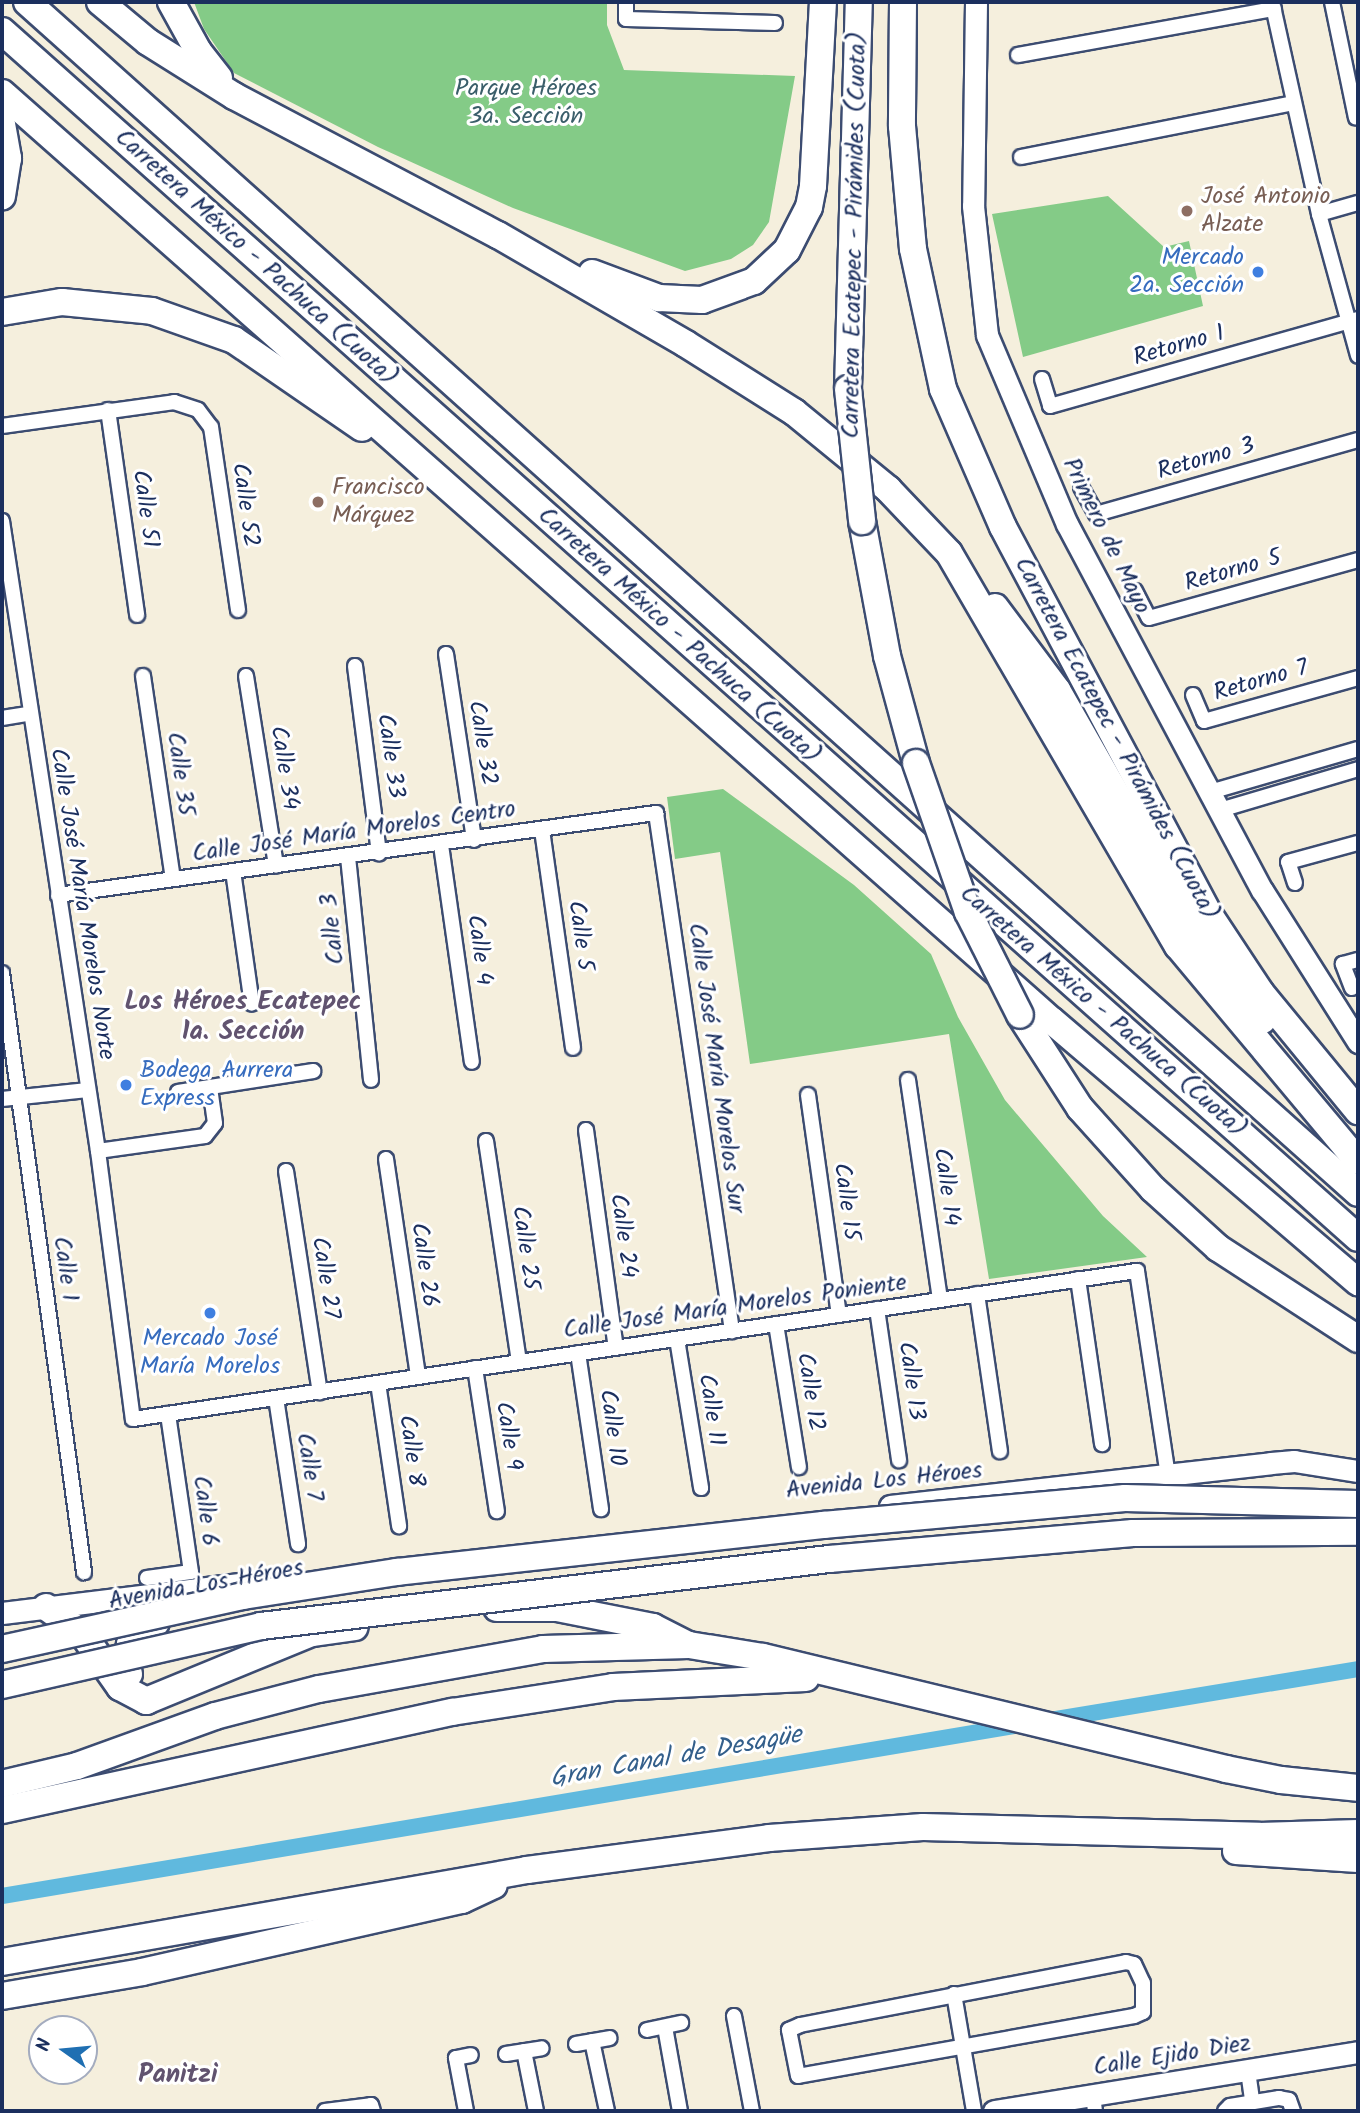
<!DOCTYPE html>
<meta charset="utf-8">
<style>
body{margin:0}
#map{position:relative;width:1360px;height:2113px;overflow:hidden;background:#f5efdd;font-family:Kalam,sans-serif}
div>[style]{position:absolute}
[style*='--x']{left:calc(var(--x)*1px);top:calc(var(--y)*1px);width:calc(var(--w)*1px);rotate:calc(var(--a)*1deg)}
.green>*{inset:0;background:#84cb87}
.canal>*{height:16px;margin:-8px;padding:0 8px;transform-origin:8px;border-radius:8px;background:#60b9de}
.roads{filter:drop-shadow(2px 0 #3c4c71) drop-shadow(-2px 0 #3c4c71) drop-shadow(0 2px #3c4c71) drop-shadow(0 -2px #3c4c71)}
.street>*{height:14px;margin:-7px;padding:0 7px;transform-origin:7px;border-radius:7px;background:#fff}
.secondary>*{height:21px;margin:-10.5px;padding:0 10.5px;transform-origin:10.5px;border-radius:10.5px;background:#fff}
.highway>*{height:26px;margin:-13px;padding:0 13px;transform-origin:13px;border-radius:13px;background:#fff}
.bridges{filter:drop-shadow(2px 0 #3c4c71) drop-shadow(-2px 0 #3c4c71) drop-shadow(0 2px #3c4c71) drop-shadow(0 -2px #3c4c71)}
.highway-bridge>*{height:26px;margin:-13px;padding:0 13px;transform-origin:13px;border-radius:13px;background:#fff}
.dots>*{width:19px;height:19px;translate:-50% -50%;box-sizing:border-box;border:4px solid #fff;border-radius:50%}
span{translate:-50% -50%;white-space:nowrap;text-align:center;line-height:1.15;-webkit-text-stroke:6px #fff;paint-order:stroke}
.park-label{font-size:24px;color:#3a5e6a}
.education-label{font-size:24px;color:#785e54}
.left{translate:0 -50%;text-align:left}
.street-label{font-size:24px;color:#1b2f5e}
.shop-label{font-size:24px;color:#366cbe}
.right{translate:-100% -50%;text-align:right}
.neighbourhood-label{font-size:26px;color:#61536f;font-weight:700}
.water-label{font-size:26px;color:#335f8b;font-style:italic}
.frame{position:absolute;inset:0;border:4px solid #1b2f5e;pointer-events:none}
.north{position:absolute;left:28px;top:2015px;width:70px;height:70px;box-sizing:border-box;background:#fff;border:2px solid #a4acbf;border-radius:50%;rotate:285deg;font-size:19px;font-weight:700;line-height:28px;text-align:center;color:#1b2f5e}
.north::after{content:'';display:block;margin:auto;width:24px;height:32px;background:#1f6fb2;clip-path:polygon(50% 0,100% 100%,50% 72%,0 100%)}
</style>
<div id="map">
<div class="green">
<div style="clip-path:polygon(194px 2px,607px 2px,607px 25px,624px 70px,795px 76px,769px 222px,753px 245px,731px 259px,685px 271px,513px 208px,378px 147px,234px 73px,204px 29px)"></div>
<div style="clip-path:polygon(1108px 196px,1164px 247px,1189px 241px,1203px 306px,1023px 357px,992px 214px)"></div>
<div style="clip-path:polygon(723px 789px,854px 885px,931px 954px,958px 1017px,1005px 1100px,1103px 1216px,1147px 1257px,989px 1279px,949px 1034px,750px 1064px,720px 852px,675px 859px,667px 797px)"></div>
</div>
<div class="canal">
<div style="--x:1050;--y:1720;--w:312;--a:-9.4"></div>
<div style="--x:2;--y:1896;--w:1033;--a:-9.53"></div>
</div>
<div class="roads">
<div class="street">
<div style="--x:626;--y:2;--w:17;--a:90"></div>
<div style="--x:626;--y:19;--w:149;--a:1.5"></div>
<div style="--x:1272;--y:2;--w:217;--a:77.5"></div>
<div style="--x:1319;--y:214;--w:147;--a:74.6"></div>
<div style="--x:1332;--y:2;--w:118;--a:78.3"></div>
<div style="--x:1018;--y:55;--w:260;--a:-10.2"></div>
<div style="--x:1021;--y:157;--w:278;--a:-11.2"></div>
<div style="--x:1319;--y:214;--w:41;--a:-15.8"></div>
<div style="--x:1042;--y:379;--w:28;--a:73"></div>
<div style="--x:1050;--y:406;--w:320;--a:-15.8"></div>
<div style="--x:108;--y:410;--w:207;--a:81.9"></div>
<div style="--x:2;--y:426;--w:174;--a:-7.9"></div>
<div style="--x:174;--y:402;--w:25;--a:18"></div>
<div style="--x:198;--y:410;--w:21;--a:53"></div>
<div style="--x:211;--y:427;--w:185;--a:81.6"></div>
<div style="--x:1081;--y:487;--w:31;--a:61"></div>
<div style="--x:1096;--y:514;--w:272;--a:-15.8"></div>
<div style="--x:2;--y:521;--w:637;--a:81.34"></div>
<div style="--x:98;--y:1151;--w:270;--a:82.6"></div>
<div style="--x:133;--y:1419;--w:1015;--a:-8.39"></div>
<div style="--x:1137;--y:1271;--w:207;--a:81.4"></div>
<div style="--x:1135;--y:591;--w:30;--a:63"></div>
<div style="--x:1149;--y:618;--w:217;--a:-15.5"></div>
<div style="--x:446;--y:654;--w:188;--a:81.4"></div>
<div style="--x:355;--y:666;--w:189;--a:82.7"></div>
<div style="--x:143;--y:676;--w:205;--a:81.6"></div>
<div style="--x:246;--y:676;--w:192;--a:81"></div>
<div style="--x:1193;--y:695;--w:28;--a:67"></div>
<div style="--x:1204;--y:721;--w:160;--a:-15.6"></div>
<div style="--x:2;--y:718;--w:26;--a:-9"></div>
<div style="--x:1210;--y:792;--w:154;--a:-16.2"></div>
<div style="--x:1220;--y:810;--w:144;--a:-16.5"></div>
<div style="--x:542;--y:830;--w:220;--a:81.9"></div>
<div style="--x:441;--y:845;--w:219;--a:81.9"></div>
<div style="--x:348;--y:857;--w:224;--a:84.1"></div>
<div style="--x:233;--y:871;--w:134;--a:81.9"></div>
<div style="--x:1295;--y:883;--w:22;--a:-108"></div>
<div style="--x:1288;--y:862;--w:73;--a:-15.2"></div>
<div style="--x:58;--y:895;--w:604;--a:-7.81"></div>
<div style="--x:656;--y:813;--w:524;--a:81.65"></div>
<div style="--x:2;--y:973;--w:605;--a:82.2"></div>
<div style="--x:1352;--y:988;--w:26;--a:-111"></div>
<div style="--x:1343;--y:964;--w:16;--a:-15"></div>
<div style="--x:908;--y:1080;--w:222;--a:81.7"></div>
<div style="--x:178;--y:1092;--w:137;--a:-8.8"></div>
<div style="--x:808;--y:1095;--w:222;--a:82"></div>
<div style="--x:2;--y:1099;--w:86;--a:-6"></div>
<div style="--x:586;--y:1130;--w:220;--a:82.2"></div>
<div style="--x:486;--y:1141;--w:223;--a:81.5"></div>
<div style="--x:98;--y:1151;--w:108;--a:-8"></div>
<div style="--x:205;--y:1136;--w:16;--a:-52"></div>
<div style="--x:215;--y:1123;--w:36;--a:-98"></div>
<div style="--x:386;--y:1159;--w:220;--a:81.6"></div>
<div style="--x:286;--y:1171;--w:224;--a:81.3"></div>
<div style="--x:1078;--y:1279;--w:167;--a:81.7"></div>
<div style="--x:977;--y:1294;--w:159;--a:81.7"></div>
<div style="--x:877;--y:1309;--w:153;--a:81.7"></div>
<div style="--x:776;--y:1324;--w:145;--a:80.9"></div>
<div style="--x:677;--y:1339;--w:151;--a:80.8"></div>
<div style="--x:578;--y:1353;--w:158;--a:81.6"></div>
<div style="--x:475;--y:1368;--w:145;--a:81.3"></div>
<div style="--x:378;--y:1383;--w:145;--a:81.6"></div>
<div style="--x:276;--y:1398;--w:148;--a:81.4"></div>
<div style="--x:147;--y:1578;--w:44;--a:-7.8"></div>
<div style="--x:191;--y:1572;--w:160;--a:-98.3"></div>
<div style="--x:1126;--y:1962;--w:8;--a:14"></div>
<div style="--x:1134;--y:1964;--w:21;--a:65"></div>
<div style="--x:1143;--y:1983;--w:29;--a:90"></div>
<div style="--x:1143;--y:2012;--w:10;--a:156"></div>
<div style="--x:1134;--y:2016;--w:341;--a:169.9"></div>
<div style="--x:798;--y:2076;--w:47;--a:-101.1"></div>
<div style="--x:789;--y:2030;--w:12;--a:-24"></div>
<div style="--x:800;--y:2025;--w:332;--a:-10.9"></div>
<div style="--x:954;--y:1994;--w:119;--a:80.3"></div>
<div style="--x:734;--y:2016;--w:97;--a:79.3"></div>
<div style="--x:665;--y:2027;--w:85;--a:79.9"></div>
<div style="--x:647;--y:2030;--w:35;--a:-12"></div>
<div style="--x:592;--y:2041;--w:72;--a:77.9"></div>
<div style="--x:576;--y:2044;--w:34;--a:-10"></div>
<div style="--x:524;--y:2051;--w:61;--a:78.7"></div>
<div style="--x:506;--y:2054;--w:36;--a:-9"></div>
<div style="--x:1248;--y:2071;--w:29;--a:82"></div>
<div style="--x:1093;--y:2095;--w:16;--a:83"></div>
<div style="--x:325;--y:2111;--w:46;--a:-7.4"></div>
<div style="--x:371;--y:2105;--w:6;--a:72"></div>
<div style="--x:466;--y:2111;--w:54;--a:-100.7"></div>
<div style="--x:456;--y:2058;--w:15;--a:-11"></div>
<div style="--x:1225;--y:2111;--w:7;--a:-45"></div>
<div style="--x:1230;--y:2106;--w:50;--a:-9.3"></div>
<div style="--x:1279;--y:2098;--w:10;--a:11"></div>
<div style="--x:1289;--y:2100;--w:12;--a:70"></div>
</div>
<div class="secondary">
<div style="--x:976;--y:2;--w:204;--a:90.8"></div>
<div style="--x:973;--y:206;--w:130;--a:83.8"></div>
<div style="--x:987;--y:335;--w:205;--a:67.1"></div>
<div style="--x:1067;--y:524;--w:415;--a:62"></div>
<div style="--x:1262;--y:890;--w:180;--a:57.7"></div>
<div style="--x:890;--y:1506;--w:383;--a:-6.4"></div>
<div style="--x:1271;--y:1463;--w:23;--a:-5"></div>
<div style="--x:1294;--y:1461;--w:65;--a:8.9"></div>
<div style="--x:2;--y:1613;--w:264;--a:-7"></div>
<div style="--x:994;--y:2111;--w:369;--a:-9.2"></div>
</div>
<div class="highway">
<div style="--x:27;--y:2;--w:1786;--a:41.82"></div>
<div style="--x:100;--y:2;--w:62;--a:39.8"></div>
<div style="--x:148;--y:42;--w:102;--a:32.1"></div>
<div style="--x:234;--y:96;--w:298;--a:27.8"></div>
<div style="--x:498;--y:235;--w:217;--a:30.1"></div>
<div style="--x:686;--y:344;--w:128;--a:32.2"></div>
<div style="--x:794;--y:412;--w:122;--a:39.3"></div>
<div style="--x:888;--y:489;--w:88;--a:46.4"></div>
<div style="--x:949;--y:553;--w:455;--a:59.8"></div>
<div style="--x:1178;--y:946;--w:280;--a:50.1"></div>
<div style="--x:171;--y:2;--w:56;--a:61.1"></div>
<div style="--x:198;--y:51;--w:34;--a:52"></div>
<div style="--x:903;--y:2;--w:124;--a:90.5"></div>
<div style="--x:902;--y:126;--w:123;--a:84.9"></div>
<div style="--x:913;--y:249;--w:143;--a:77.9"></div>
<div style="--x:943;--y:389;--w:150;--a:66.5"></div>
<div style="--x:1003;--y:527;--w:441;--a:62"></div>
<div style="--x:1210;--y:916;--w:92;--a:56.5"></div>
<div style="--x:1261;--y:993;--w:153;--a:50.6"></div>
<div style="--x:2;--y:31;--w:1815;--a:41.67"></div>
<div style="--x:2;--y:93;--w:1400;--a:41.47"></div>
<div style="--x:1051;--y:1020;--w:404;--a:40.5"></div>
<div style="--x:2;--y:124;--w:35;--a:80"></div>
<div style="--x:8;--y:158;--w:39;--a:99"></div>
<div style="--x:592;--y:273;--w:72;--a:20.5"></div>
<div style="--x:659;--y:298;--w:43;--a:2.7"></div>
<div style="--x:702;--y:300;--w:55;--a:-20.1"></div>
<div style="--x:754;--y:281;--w:45;--a:-43.2"></div>
<div style="--x:787;--y:250;--w:48;--a:-62.9"></div>
<div style="--x:809;--y:207;--w:21;--a:-79"></div>
<div style="--x:813;--y:186;--w:184;--a:-86.9"></div>
<div style="--x:2;--y:312;--w:61;--a:-9.5"></div>
<div style="--x:62;--y:302;--w:90;--a:5.7"></div>
<div style="--x:152;--y:311;--w:87;--a:19.5"></div>
<div style="--x:234;--y:340;--w:155;--a:34.5"></div>
<div style="--x:848;--y:389;--w:387;--a:-88.4"></div>
<div style="--x:862;--y:521;--w:137;--a:79.5"></div>
<div style="--x:887;--y:656;--w:111;--a:74.8"></div>
<div style="--x:995;--y:607;--w:104;--a:53.2"></div>
<div style="--x:1057;--y:690;--w:271;--a:60.3"></div>
<div style="--x:1191;--y:925;--w:119;--a:53.2"></div>
<div style="--x:1020;--y:1015;--w:111;--a:57.2"></div>
<div style="--x:1080;--y:1108;--w:109;--a:48"></div>
<div style="--x:1153;--y:1189;--w:88;--a:42.2"></div>
<div style="--x:1218;--y:1248;--w:167;--a:33"></div>
<div style="--x:46;--y:1607;--w:44;--a:35.8"></div>
<div style="--x:82;--y:1633;--w:66;--a:54.9"></div>
<div style="--x:120;--y:1687;--w:30;--a:28"></div>
<div style="--x:146;--y:1701;--w:179;--a:-22.3"></div>
<div style="--x:312;--y:1633;--w:43;--a:-7.9"></div>
<div style="--x:497;--y:1608;--w:60;--a:0"></div>
<div style="--x:557;--y:1608;--w:98;--a:11.2"></div>
<div style="--x:653;--y:1627;--w:38;--a:27"></div>
<div style="--x:129;--y:1674;--w:11;--a:-105"></div>
<div style="--x:126;--y:1663;--w:19;--a:-78"></div>
<div style="--x:130;--y:1644;--w:33;--a:-39"></div>
<div style="--x:2;--y:1784;--w:77;--a:-13.5"></div>
<div style="--x:77;--y:1766;--w:147;--a:-19.9"></div>
<div style="--x:215;--y:1716;--w:107;--a:-14.6"></div>
<div style="--x:319;--y:1689;--w:228;--a:-10.1"></div>
<div style="--x:543;--y:1649;--w:146;--a:-1.6"></div>
<div style="--x:689;--y:1645;--w:75;--a:9.2"></div>
<div style="--x:763;--y:1657;--w:476;--a:13.6"></div>
<div style="--x:1226;--y:1769;--w:56;--a:11.3"></div>
<div style="--x:1281;--y:1780;--w:77;--a:5.9"></div>
<div style="--x:2;--y:1810;--w:461;--a:-12.3"></div>
<div style="--x:452;--y:1712;--w:163;--a:-8.8"></div>
<div style="--x:613;--y:1687;--w:193;--a:-2.7"></div>
<div style="--x:1236;--y:1851;--w:122;--a:3.8"></div>
<div style="--x:2;--y:1962;--w:533;--a:-9.94"></div>
<div style="--x:527;--y:1870;--w:244;--a:-7.5"></div>
<div style="--x:769;--y:1838;--w:154;--a:-4.1"></div>
<div style="--x:923;--y:1827;--w:336;--a:1.5"></div>
<div style="--x:1259;--y:1836;--w:99;--a:-1.7"></div>
<div style="--x:2;--y:1996;--w:142;--a:-9.7"></div>
<div style="--x:142;--y:1972;--w:328;--a:-12.7"></div>
<div style="--x:462;--y:1900;--w:35;--a:-25"></div>
</div>
</div>
<div class="bridges">
<div class="highway-bridge">
<div style="--x:848;--y:389;--w:133;--a:83.9"></div>
<div style="--x:916;--y:763;--w:158;--a:70.8"></div>
<div style="--x:968;--y:912;--w:115;--a:63.2"></div>
<div style="--x:2;--y:1649;--w:247;--a:-12.4"></div>
<div style="--x:243;--y:1596;--w:156;--a:-8.9"></div>
<div style="--x:397;--y:1572;--w:429;--a:-6.3"></div>
<div style="--x:823;--y:1525;--w:303;--a:-5.1"></div>
<div style="--x:1125;--y:1498;--w:233;--a:1.5"></div>
<div style="--x:2;--y:1685;--w:266;--a:-12.8"></div>
<div style="--x:261;--y:1626;--w:572;--a:-6.73"></div>
<div style="--x:829;--y:1559;--w:305;--a:-4.9"></div>
<div style="--x:1133;--y:1533;--w:225;--a:-0.3"></div>
</div>
</div>
<div class="dots">
<div style="left:1187px;top:211px;background:#8d6e63"></div>
<div style="left:1258px;top:272px;background:#3f7fe0"></div>
<div style="left:318px;top:502px;background:#8d6e63"></div>
<div style="left:126px;top:1085px;background:#3f7fe0"></div>
<div style="left:210px;top:1313px;background:#3f7fe0"></div>
</div>
<div class="park-label">
<span style="left:526px;top:103px">Parque Héroes<br>3a. Sección</span>
</div>
<div class="education-label">
<span class="left" style="left:1201px;top:211px">José Antonio<br>Alzate</span>
<span class="left" style="left:332px;top:502px">Francisco<br>Márquez</span>
</div>
<div class="street-label">
<span style="left:855px;top:235px;rotate:-89deg">Carretera Ecatepec - Pirámides (Cuota)</span>
<span style="left:256px;top:258px;rotate:42deg">Carretera México - Pachuca (Cuota)</span>
<span style="left:1179px;top:346px;rotate:-16deg">Retorno 1</span>
<span style="left:1206px;top:459px;rotate:-16deg">Retorno 3</span>
<span style="left:245px;top:505px;rotate:82deg">Calle 52</span>
<span style="left:145px;top:509px;rotate:82deg">Calle 51</span>
<span style="left:1106px;top:536px;rotate:64deg">Primero de Mayo</span>
<span style="left:1233px;top:571px;rotate:-16deg">Retorno 5</span>
<span style="left:679px;top:636px;rotate:42deg">Carretera México - Pachuca (Cuota)</span>
<span style="left:1261px;top:681px;rotate:-16deg">Retorno 7</span>
<span style="left:1116px;top:739px;rotate:62deg">Carretera Ecatepec - Pirámides (Cuota)</span>
<span style="left:482px;top:743px;rotate:81deg">Calle 32</span>
<span style="left:390px;top:756px;rotate:82deg">Calle 33</span>
<span style="left:284px;top:768px;rotate:81deg">Calle 34</span>
<span style="left:180px;top:774px;rotate:82deg">Calle 35</span>
<span style="left:354px;top:832px;rotate:-8deg">Calle José María Morelos Centro</span>
<span style="left:82px;top:904px;rotate:81deg">Calle José María Morelos Norte</span>
<span style="left:333px;top:929px;rotate:-96deg">Calle 3</span>
<span style="left:580px;top:936px;rotate:82deg">Calle 5</span>
<span style="left:479px;top:950px;rotate:82deg">Calle 4</span>
<span style="left:1103px;top:1012px;rotate:41deg">Carretera México - Pachuca (Cuota)</span>
<span style="left:716px;top:1068px;rotate:82deg">Calle José María Morelos Sur</span>
<span style="left:946px;top:1187px;rotate:82deg">Calle 14</span>
<span style="left:846px;top:1202px;rotate:82deg">Calle 15</span>
<span style="left:623px;top:1236px;rotate:82deg">Calle 24</span>
<span style="left:525px;top:1248px;rotate:82deg">Calle 25</span>
<span style="left:424px;top:1265px;rotate:82deg">Calle 26</span>
<span style="left:65px;top:1269px;rotate:82deg">Calle 1</span>
<span style="left:325px;top:1278px;rotate:81deg">Calle 27</span>
<span style="left:735px;top:1307px;rotate:-8deg">Calle José María Morelos Poniente</span>
<span style="left:911px;top:1381px;rotate:82deg">Calle 13</span>
<span style="left:810px;top:1392px;rotate:81deg">Calle 12</span>
<span style="left:711px;top:1410px;rotate:81deg">Calle 11</span>
<span style="left:612px;top:1428px;rotate:82deg">Calle 10</span>
<span style="left:508px;top:1436px;rotate:81deg">Calle 9</span>
<span style="left:411px;top:1451px;rotate:82deg">Calle 8</span>
<span style="left:309px;top:1467px;rotate:81deg">Calle 7</span>
<span style="left:884px;top:1481px;rotate:-6deg">Avenida Los Héroes</span>
<span style="left:205px;top:1511px;rotate:82deg">Calle 6</span>
<span style="left:206px;top:1585px;rotate:-10deg">Avenida Los Héroes</span>
<span style="left:1172px;top:2056px;rotate:-9deg">Calle Ejido Diez</span>
</div>
<div class="shop-label">
<span class="right" style="left:1244px;top:272px">Mercado<br>2a. Sección</span>
<span class="left" style="left:140px;top:1085px">Bodega Aurrera<br>Express</span>
<span style="left:210px;top:1353px">Mercado José<br>María Morelos</span>
</div>
<div class="neighbourhood-label">
<span style="left:243px;top:1018px">Los Héroes Ecatepec<br>1a. Sección</span>
<span style="left:178px;top:2076px">Panitzi</span>
</div>
<div class="water-label">
<span style="left:676px;top:1758px;rotate:-10deg">Gran Canal de Desagüe</span>
</div>
<div class="frame"></div>
<div class="north">N</div>
</div>
